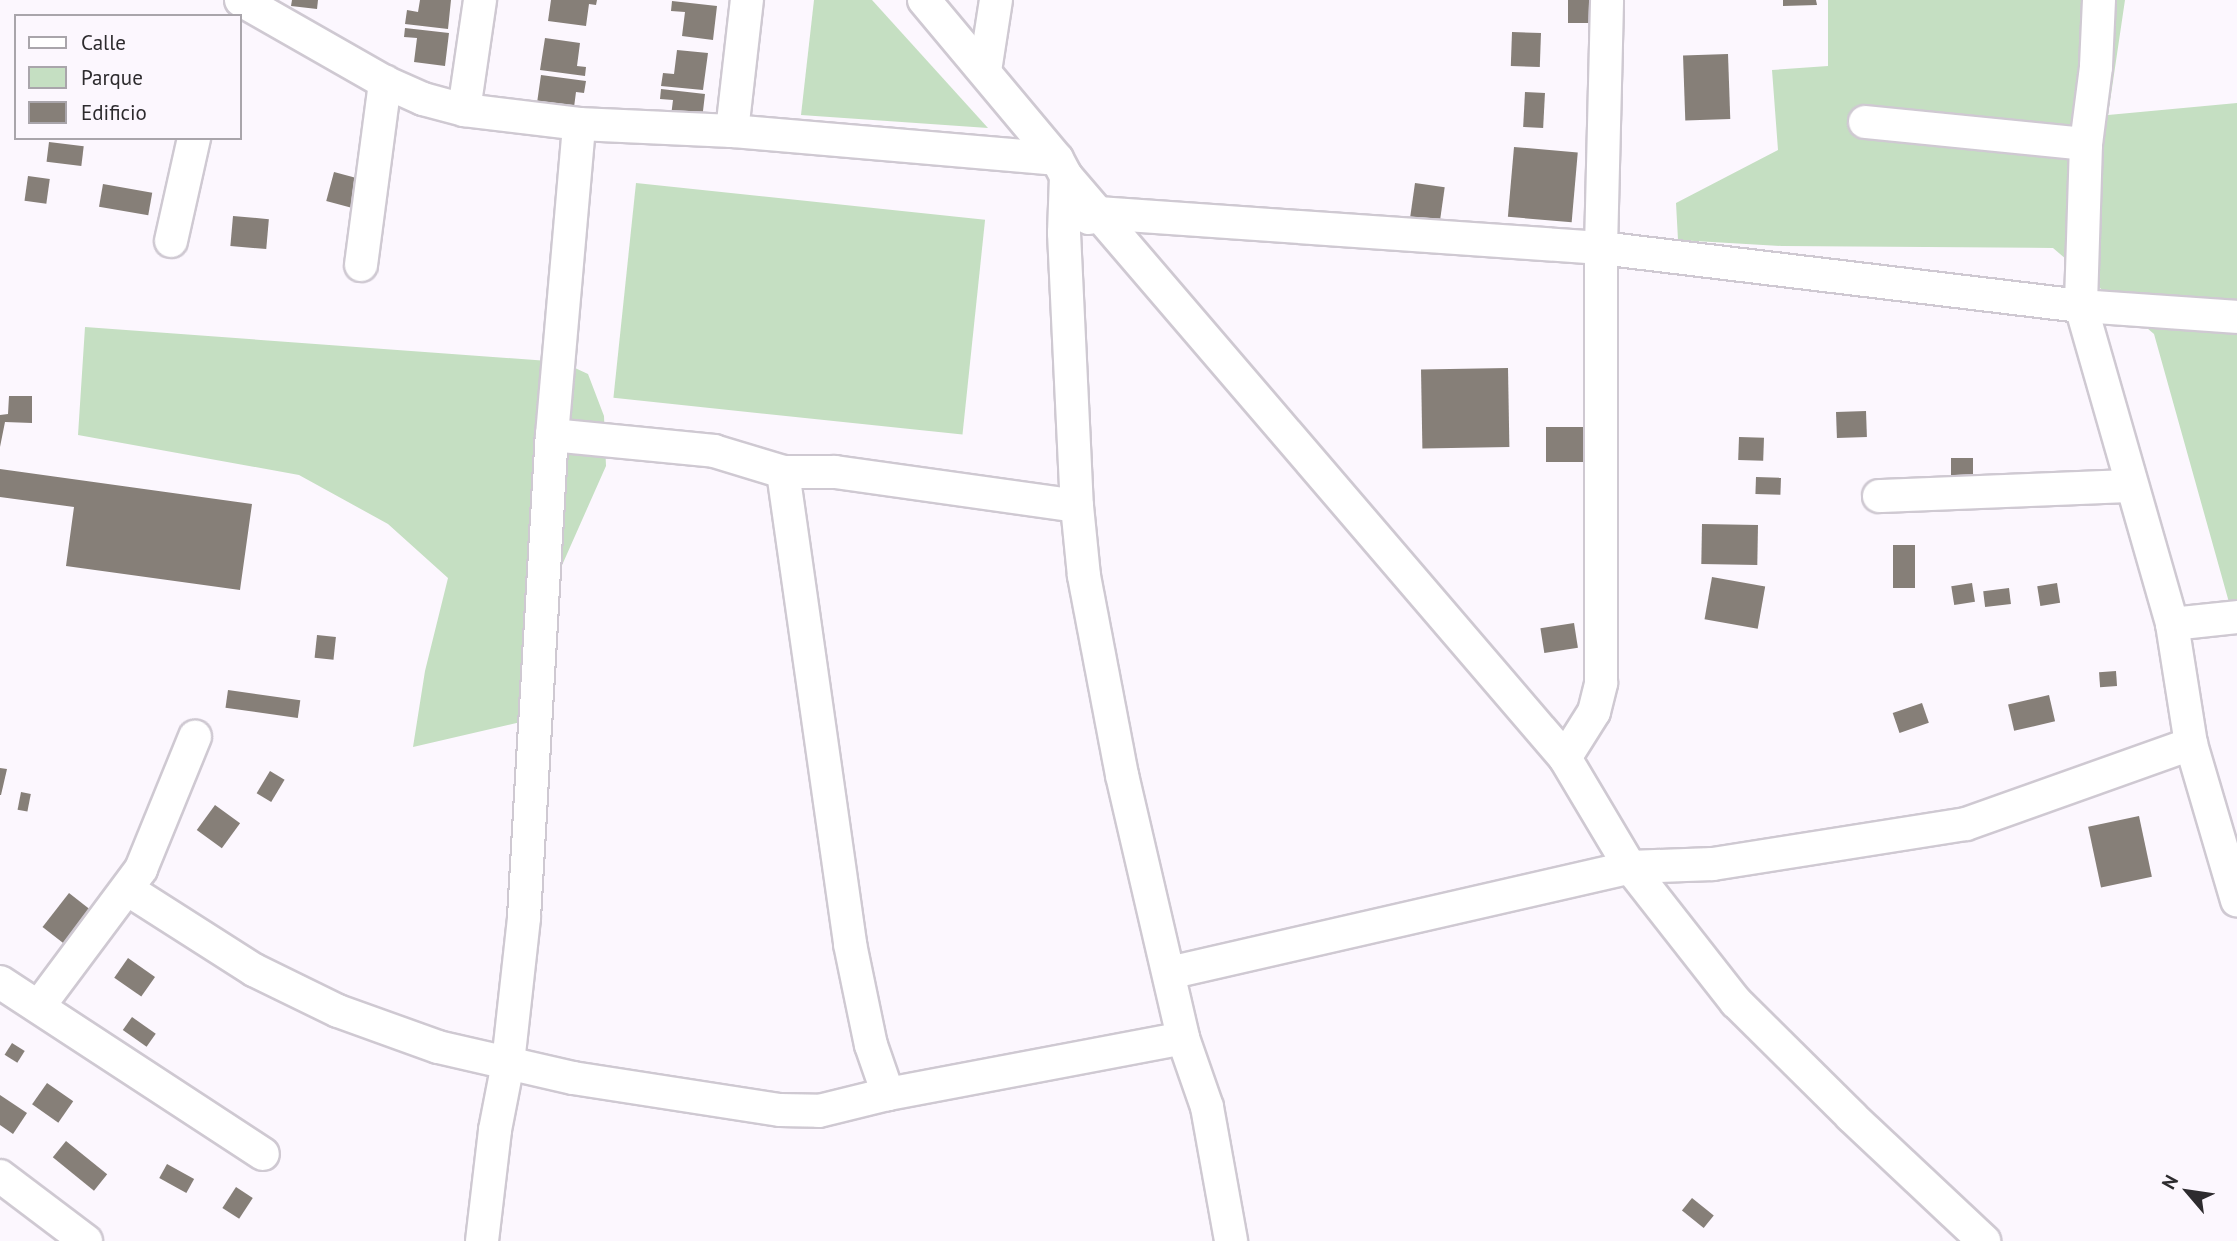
<!DOCTYPE html>
<style>
body{margin:0}
#map{position:relative;width:2237px;height:1241px;overflow:hidden;background:#fcf7fe;font-family:"PT Sans",sans-serif}
div>[style]{position:absolute}
[style*='--x']{left:calc(var(--x)*1px);top:calc(var(--y)*1px);width:calc(var(--w)*1px);rotate:calc(var(--a)*1deg)}
.green>*{inset:0;background:#c5dfc2;transform-origin:0 0}
.building>*{inset:0;background:#867f78;transform-origin:0 0}
.roads{filter:drop-shadow(2px 0 #cfc9d2) drop-shadow(-2px 0 #cfc9d2) drop-shadow(0 2px #cfc9d2) drop-shadow(0 -2px #cfc9d2)}
.minor>*{height:32px;margin:-16px;padding:0 16px;transform-origin:16px;border-radius:16px;background:#fff}
span{translate:-50% -50%;white-space:nowrap;text-align:center;line-height:1.15;-webkit-text-stroke:5px #fcf7fe;paint-order:stroke}
.legend{position:absolute;left:14px;top:14px;width:228px;height:126px;box-sizing:border-box;background:#fcf7fe;border:2px solid #a9a5ab;margin:0;padding:9px 12px;list-style:none;font-size:21px;color:#2d2b2e}
.legend li{display:flex;align-items:center;gap:14px;height:35px}
.legend b{width:35px;border:2px solid #a9a5ab}
.north{position:absolute;left:2153px;top:1157px;width:70px;height:70px;-webkit-text-stroke:5px #fcf7fe;paint-order:stroke;rotate:299deg;font-size:19px;font-weight:700;line-height:28px;text-align:center;color:#2d2b2e}
.north::after{content:'';display:block;margin:auto;width:24px;height:32px;background:#2d2b2e;clip-path:polygon(50% 0,100% 100%,50% 72%,0 100%)}
</style>
<div id="map">
<div class="green">
<div style="clip-path:polygon(814px 0,872px 0,988px 128px,801px 115px)"></div>
<div style="clip-path:polygon(1828px 0,2125px 0,2108px 115px,2237px 103px,2237px 631px,2154px 334px,2053px 248px,1782px 246px,1678px 240px,1676px 203px,1778px 150px,1772px 70px,1828px 66px)"></div>
<div style="left:636px;top:183px;width:351px;height:216px;rotate:6deg"></div>
<div style="clip-path:polygon(85px 327px,562px 362px,588px 374px,604px 416px,606px 466px,524px 651px,525px 721px,413px 747px,425px 671px,448px 578px,388px 524px,299px 475px,78px 435px)"></div>
</div>
<div class="building">
<div style="clip-path:polygon(292px 0,318px 0,317px 9px,291px 6px)"></div>
<div style="clip-path:polygon(420px 0,451px 0,448px 29px,405px 24px,407px 10px,418px 12px)"></div>
<div style="clip-path:polygon(551px 0,597px 0,596px 5px,589px 4px,586px 26px,548px 21px)"></div>
<div style="left:1568px;top:0;width:31px;height:23px"></div>
<div style="clip-path:polygon(1783px 0,1816px 0,1817px 5px,1783px 6px)"></div>
<div style="clip-path:polygon(672px 1px,717px 6px,713px 40px,682px 36px,685px 12px,671px 11px)"></div>
<div style="clip-path:polygon(405px 28px,449px 33px,445px 66px,414px 62px,417px 38px,404px 37px)"></div>
<div style="left:1512px;top:32px;width:29px;height:34px;rotate:2deg"></div>
<div style="clip-path:polygon(545px 38px,580px 43px,577px 66px,586px 67px,585px 76px,540px 70px)"></div>
<div style="clip-path:polygon(677px 50px,708px 53px,703px 90px,661px 86px,663px 73px,674px 74px)"></div>
<div style="left:1728px;top:54px;width:65px;height:45px;rotate:88deg"></div>
<div style="clip-path:polygon(541px 75px,586px 81px,584px 93px,576px 92px,573px 115px,536px 110px)"></div>
<div style="clip-path:polygon(661px 89px,705px 94px,701px 128px,670px 124px,673px 100px,660px 99px)"></div>
<div style="left:1525px;top:92px;width:20px;height:35px;rotate:3deg"></div>
<div style="left:49px;top:142px;width:35px;height:20px;rotate:7deg"></div>
<div style="left:1514px;top:147px;width:64px;height:70px;rotate:5deg"></div>
<div style="left:334px;top:172px;width:28px;height:30px;rotate:15deg"></div>
<div style="left:28px;top:176px;width:22px;height:25px;rotate:8deg"></div>
<div style="left:1415px;top:183px;width:30px;height:39px;rotate:8deg"></div>
<div style="left:103px;top:184px;width:50px;height:23px;rotate:10deg"></div>
<div style="left:233px;top:216px;width:36px;height:30px;rotate:5deg"></div>
<div style="left:1508px;top:368px;width:79px;height:87px;rotate:89deg"></div>
<div style="clip-path:polygon(9px 396px,32px 396px,32px 423px,5px 422px,0 447px,0 415px,8px 414px)"></div>
<div style="left:1866px;top:411px;width:26px;height:30px;rotate:88deg"></div>
<div style="left:1546px;top:427px;width:38px;height:35px"></div>
<div style="left:1739px;top:437px;width:25px;height:23px;rotate:2deg"></div>
<div style="left:1951px;top:458px;width:22px;height:23px"></div>
<div style="clip-path:polygon(0 469px,252px 504px,240px 590px,66px 566px,74px 507px,0 497px)"></div>
<div style="left:1756px;top:477px;width:25px;height:17px;rotate:2deg"></div>
<div style="left:1702px;top:524px;width:56px;height:40px;rotate:1deg"></div>
<div style="left:1893px;top:545px;width:22px;height:43px"></div>
<div style="left:1712px;top:577px;width:54px;height:43px;rotate:10deg"></div>
<div style="left:1972px;top:583px;width:19px;height:21px;rotate:81deg"></div>
<div style="left:2057px;top:583px;width:20px;height:20px;rotate:81deg"></div>
<div style="left:2009px;top:588px;width:16px;height:26px;rotate:83deg"></div>
<div style="left:1574px;top:623px;width:25px;height:34px;rotate:81deg"></div>
<div style="left:317px;top:635px;width:19px;height:23px;rotate:6deg"></div>
<div style="left:2116px;top:671px;width:15px;height:17px;rotate:86deg"></div>
<div style="left:228px;top:690px;width:73px;height:18px;rotate:8deg"></div>
<div style="left:2049px;top:695px;width:27px;height:42px;rotate:77deg"></div>
<div style="left:1922px;top:703px;width:21px;height:31px;rotate:71deg"></div>
<div style="clip-path:polygon(0 768px,7px 769px,1px 795px,0 795px)"></div>
<div style="left:270px;top:771px;width:17px;height:26px;rotate:31deg"></div>
<div style="left:21px;top:792px;width:10px;height:18px;rotate:11deg"></div>
<div style="left:215px;top:805px;width:31px;height:31px;rotate:36deg"></div>
<div style="left:2139px;top:816px;width:62px;height:52px;rotate:78deg"></div>
<div style="left:69px;top:893px;width:36px;height:43px;rotate:38deg"></div>
<div style="left:128px;top:958px;width:33px;height:24px;rotate:35deg"></div>
<div style="left:132px;top:1017px;width:29px;height:16px;rotate:35deg"></div>
<div style="left:12px;top:1043px;width:15px;height:14px;rotate:32deg"></div>
<div style="left:47px;top:1083px;width:32px;height:26px;rotate:35deg"></div>
<div style="clip-path:polygon(0 1095px,27px 1113px,13px 1134px,0 1125px)"></div>
<div style="left:66px;top:1141px;width:53px;height:21px;rotate:39deg"></div>
<div style="left:167px;top:1164px;width:31px;height:16px;rotate:29deg"></div>
<div style="left:236px;top:1187px;width:20px;height:25px;rotate:33deg"></div>
<div style="left:1692px;top:1198px;width:28px;height:16px;rotate:39deg"></div>
</div>
<div class="roads">
<div class="minor">
<div style="--x:241;--y:0;--w:166;--a:29.7"></div>
<div style="--x:385;--y:82;--w:42;--a:24.1"></div>
<div style="--x:423;--y:99;--w:42;--a:15"></div>
<div style="--x:464;--y:110;--w:116;--a:6.9"></div>
<div style="--x:579;--y:124;--w:153;--a:2.6"></div>
<div style="--x:732;--y:131;--w:326;--a:4.9"></div>
<div style="--x:924;--y:0;--w:207;--a:50.1"></div>
<div style="--x:1057;--y:159;--w:19;--a:62"></div>
<div style="--x:1066;--y:176;--w:57;--a:92"></div>
<div style="--x:1064;--y:233;--w:273;--a:87.3"></div>
<div style="--x:1077;--y:506;--w:70;--a:84.3"></div>
<div style="--x:1084;--y:576;--w:203;--a:79.2"></div>
<div style="--x:1122;--y:775;--w:270;--a:76.9"></div>
<div style="--x:1183;--y:1038;--w:73;--a:70.8"></div>
<div style="--x:1207;--y:1107;--w:136;--a:79.8"></div>
<div style="--x:2099;--y:0;--w:67;--a:92.6"></div>
<div style="--x:2096;--y:67;--w:78;--a:97.4"></div>
<div style="--x:2086;--y:144;--w:162;--a:91.8"></div>
<div style="--x:2081;--y:306;--w:331;--a:74"></div>
<div style="--x:2172;--y:624;--w:121;--a:81"></div>
<div style="--x:2191;--y:744;--w:163;--a:73.6"></div>
<div style="--x:985;--y:71;--w:72;--a:-81.2"></div>
<div style="--x:464;--y:110;--w:111;--a:-81.7"></div>
<div style="--x:1865;--y:122;--w:222;--a:5.7"></div>
<div style="--x:732;--y:131;--w:132;--a:-83.5"></div>
<div style="--x:1066;--y:176;--w:767;--a:49.39"></div>
<div style="--x:1565;--y:758;--w:127;--a:59.2"></div>
<div style="--x:1630;--y:867;--w:172;--a:51.9"></div>
<div style="--x:1736;--y:1002;--w:162;--a:44.7"></div>
<div style="--x:1851;--y:1116;--w:183;--a:43.2"></div>
<div style="--x:1089;--y:218;--w:10;--a:-29"></div>
<div style="--x:1098;--y:213;--w:504;--a:3.98"></div>
<div style="--x:1601;--y:248;--w:483;--a:6.9"></div>
<div style="--x:2081;--y:306;--w:156;--a:4"></div>
<div style="--x:171;--y:241;--w:106;--a:-77.4"></div>
<div style="--x:361;--y:265;--w:185;--a:-82.5"></div>
<div style="--x:552;--y:435;--w:163;--a:5.6"></div>
<div style="--x:714;--y:451;--w:72;--a:16.9"></div>
<div style="--x:783;--y:472;--w:52;--a:0"></div>
<div style="--x:835;--y:472;--w:244;--a:8"></div>
<div style="--x:783;--y:472;--w:477;--a:81.9"></div>
<div style="--x:850;--y:944;--w:103;--a:78.3"></div>
<div style="--x:871;--y:1045;--w:52;--a:70.9"></div>
<div style="--x:888;--y:1094;--w:300;--a:-10.7"></div>
<div style="--x:1879;--y:496;--w:252;--a:-2.3"></div>
<div style="--x:2172;--y:624;--w:65;--a:-6.1"></div>
<div style="--x:1565;--y:758;--w:54;--a:-57.8"></div>
<div style="--x:1594;--y:712;--w:30;--a:-76"></div>
<div style="--x:1601;--y:683;--w:435;--a:-90"></div>
<div style="--x:1601;--y:248;--w:248;--a:-88.6"></div>
<div style="--x:127;--y:889;--w:151;--a:32.5"></div>
<div style="--x:254;--y:970;--w:93;--a:26"></div>
<div style="--x:338;--y:1011;--w:106;--a:19.8"></div>
<div style="--x:438;--y:1047;--w:139;--a:12.9"></div>
<div style="--x:573;--y:1078;--w:209;--a:8.8"></div>
<div style="--x:780;--y:1110;--w:39;--a:1"></div>
<div style="--x:819;--y:1111;--w:71;--a:-13.8"></div>
<div style="--x:1169;--y:973;--w:473;--a:-12.9"></div>
<div style="--x:1630;--y:867;--w:83;--a:-2.1"></div>
<div style="--x:1713;--y:864;--w:256;--a:-9"></div>
<div style="--x:1966;--y:824;--w:239;--a:-19.6"></div>
<div style="--x:0;--y:982;--w:314;--a:33.2"></div>
<div style="--x:39;--y:1006;--w:171;--a:-53.3"></div>
<div style="--x:141;--y:869;--w:143;--a:-67.8"></div>
<div style="--x:0;--y:1176;--w:108;--a:37.1"></div>
<div style="--x:482;--y:1241;--w:112;--a:-83.3"></div>
<div style="--x:495;--y:1130;--w:68;--a:-79"></div>
<div style="--x:508;--y:1063;--w:147;--a:-83.7"></div>
<div style="--x:524;--y:917;--w:483;--a:-86.7"></div>
<div style="--x:552;--y:435;--w:312;--a:-85"></div>
</div>
</div>
<ul class="legend">
<li><b style="height:9px;background:#fff"></b>Calle</li>
<li><b style="height:19px;background:#c5dfc2"></b>Parque</li>
<li><b style="height:19px;background:#867f78"></b>Edificio</li>
</ul>
<div class="north">N</div>
</div>
